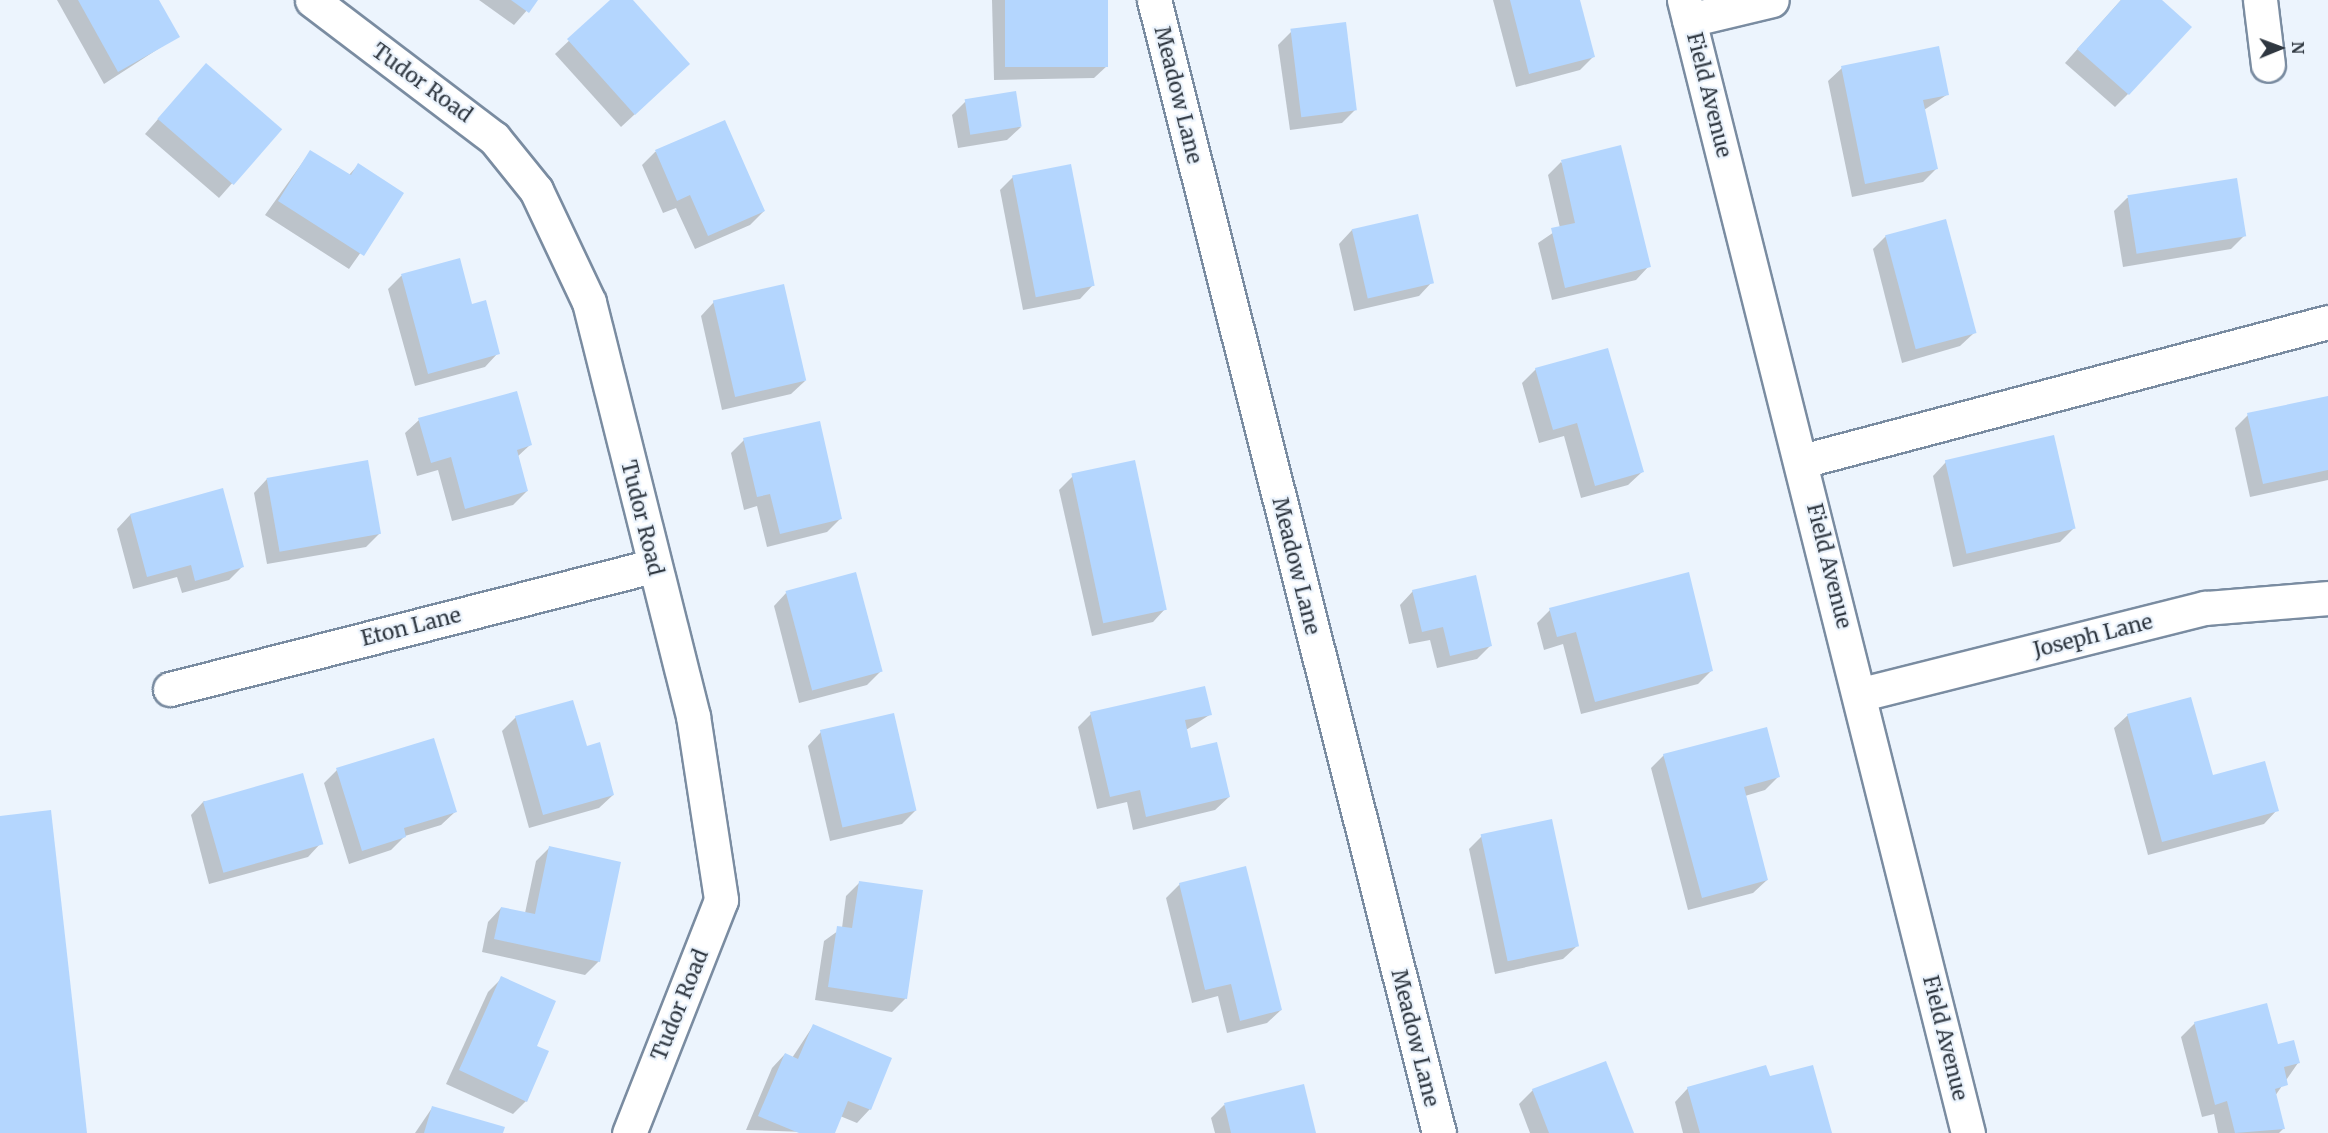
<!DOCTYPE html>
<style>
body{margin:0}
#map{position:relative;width:2328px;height:1133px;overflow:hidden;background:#ecf4fd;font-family:Merriweather,serif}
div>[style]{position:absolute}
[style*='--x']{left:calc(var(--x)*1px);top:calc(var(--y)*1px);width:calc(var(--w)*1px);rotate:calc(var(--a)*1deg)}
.shadow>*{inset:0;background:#0003}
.building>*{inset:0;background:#b4d6fe;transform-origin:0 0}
.roads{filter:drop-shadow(2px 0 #7a8ca1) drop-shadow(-2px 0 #7a8ca1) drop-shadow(0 2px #7a8ca1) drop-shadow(0 -2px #7a8ca1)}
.minor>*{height:33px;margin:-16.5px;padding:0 16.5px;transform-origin:16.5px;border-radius:16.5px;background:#fff}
span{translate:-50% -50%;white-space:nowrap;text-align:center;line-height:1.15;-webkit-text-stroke:4.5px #ecf4fd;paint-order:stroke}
.street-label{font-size:21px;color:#2f3740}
.north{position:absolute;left:2250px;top:18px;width:60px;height:60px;-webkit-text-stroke:4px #ecf4fd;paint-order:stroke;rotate:89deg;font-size:16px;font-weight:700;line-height:24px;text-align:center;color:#2f3740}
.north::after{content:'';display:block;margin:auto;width:21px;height:27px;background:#2f3740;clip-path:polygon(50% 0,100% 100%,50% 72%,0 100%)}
</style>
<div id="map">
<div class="shadow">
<div style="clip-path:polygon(57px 0,157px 0,178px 36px,104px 84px)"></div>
<div style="clip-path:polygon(479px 0,536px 0,514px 25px)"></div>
<div style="clip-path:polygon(612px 0,631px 0,675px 77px,621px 127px,555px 54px)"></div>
<div style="clip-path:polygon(992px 0,1107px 0,1108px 65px,1094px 78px,994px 80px)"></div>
<div style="clip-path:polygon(1493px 0,1579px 0,1594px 56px,1580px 70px,1516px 87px)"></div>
<div style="clip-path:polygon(2121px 0,2160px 0,2128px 94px,2115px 107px,2065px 63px)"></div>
<div style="clip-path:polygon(1292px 31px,1356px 109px,1342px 123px,1290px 130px,1278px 45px)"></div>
<div style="clip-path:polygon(1842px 68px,1948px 94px,1924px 110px,1936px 169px,1923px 182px,1852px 197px,1828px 81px)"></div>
<div style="clip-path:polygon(193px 79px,280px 129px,219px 198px,145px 134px)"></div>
<div style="clip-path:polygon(966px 101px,1021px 127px,1007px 140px,958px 148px,952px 115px)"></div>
<div style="clip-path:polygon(724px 122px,764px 211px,750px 225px,695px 249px,676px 208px,663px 213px,642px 165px,655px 152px)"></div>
<div style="clip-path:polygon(310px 152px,348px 176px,358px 165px,402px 194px,349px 269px,265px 215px)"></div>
<div style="clip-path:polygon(1561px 162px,1649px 266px,1636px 280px,1552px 300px,1538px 243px,1560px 228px,1548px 175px)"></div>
<div style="clip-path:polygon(1013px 177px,1093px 285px,1080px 299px,1023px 310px,1000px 190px)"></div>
<div style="clip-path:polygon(2236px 180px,2244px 236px,2231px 249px,2123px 267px,2114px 211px,2127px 198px)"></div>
<div style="clip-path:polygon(1352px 230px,1432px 282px,1419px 296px,1354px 311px,1339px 244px)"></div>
<div style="clip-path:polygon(1886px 236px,1974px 333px,1960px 346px,1902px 363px,1873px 249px)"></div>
<div style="clip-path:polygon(458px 260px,471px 306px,498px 353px,485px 367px,415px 386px,388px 289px,401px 276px)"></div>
<div style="clip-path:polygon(714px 302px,805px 381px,791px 394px,722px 410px,701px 316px)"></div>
<div style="clip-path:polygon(1536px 369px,1642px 472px,1628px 485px,1581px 498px,1564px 436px,1539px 443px,1522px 383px)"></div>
<div style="clip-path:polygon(2328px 397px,2328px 480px,2250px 497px,2235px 428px,2248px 415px)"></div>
<div style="clip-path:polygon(419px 420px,530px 445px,517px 457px,527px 491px,513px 505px,452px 521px,438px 470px,417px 476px,405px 433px)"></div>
<div style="clip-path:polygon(744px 440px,840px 519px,827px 532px,767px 547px,757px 506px,744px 510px,731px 453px)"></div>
<div style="clip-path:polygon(367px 462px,380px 533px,366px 547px,267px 564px,254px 493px,267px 479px)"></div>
<div style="clip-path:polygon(1946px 462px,2074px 528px,2060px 542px,1953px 567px,1933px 476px)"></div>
<div style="clip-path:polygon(1073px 476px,1166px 608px,1153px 622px,1092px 636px,1059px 490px)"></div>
<div style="clip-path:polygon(222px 490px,243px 566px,229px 580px,182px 593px,177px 577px,133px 589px,117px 529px,130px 515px)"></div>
<div style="clip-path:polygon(1413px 591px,1491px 645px,1477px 659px,1437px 668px,1430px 640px,1409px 644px,1400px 605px)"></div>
<div style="clip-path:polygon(787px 592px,880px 672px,867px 685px,799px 703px,774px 606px)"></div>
<div style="clip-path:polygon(1550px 610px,1712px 670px,1698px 684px,1581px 714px,1563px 644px,1544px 650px,1537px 623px)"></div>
<div style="clip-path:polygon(1091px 714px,1211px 714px,1186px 730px,1190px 750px,1229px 797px,1215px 810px,1133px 830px,1127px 802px,1097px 809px,1078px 727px)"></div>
<div style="clip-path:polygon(2128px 715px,2211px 777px,2277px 810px,2264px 824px,2148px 855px,2114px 728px)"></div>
<div style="clip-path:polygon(516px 717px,586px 748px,613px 795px,599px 808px,529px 828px,502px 731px)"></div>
<div style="clip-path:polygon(821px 732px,916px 810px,902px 824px,830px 841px,808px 746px)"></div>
<div style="clip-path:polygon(1664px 755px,1778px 777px,1765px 790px,1745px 796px,1767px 880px,1753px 893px,1688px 910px,1651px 768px)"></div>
<div style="clip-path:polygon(337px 770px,455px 812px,441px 825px,405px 836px,391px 850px,349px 864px,324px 783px)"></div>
<div style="clip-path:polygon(204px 801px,321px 843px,308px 857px,209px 884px,191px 815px)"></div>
<div style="clip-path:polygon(1482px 836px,1577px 946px,1563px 959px,1495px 974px,1469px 849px)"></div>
<div style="clip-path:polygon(549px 848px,599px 961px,585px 975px,482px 952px,488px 922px,501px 908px,525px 913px,536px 861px)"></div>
<div style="clip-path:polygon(860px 882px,906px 998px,892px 1012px,815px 1000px,824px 941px,842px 928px,846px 896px)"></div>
<div style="clip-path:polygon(1180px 884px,1281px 1010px,1267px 1023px,1227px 1033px,1218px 996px,1192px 1003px,1166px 898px)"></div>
<div style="clip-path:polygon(502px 978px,535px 1046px,526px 1101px,513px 1114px,446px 1084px,488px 992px)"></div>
<div style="clip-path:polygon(2195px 1023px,2277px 1046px,2298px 1063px,2275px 1096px,2283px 1129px,2279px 1133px,2218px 1133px,2214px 1114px,2202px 1117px,2181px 1037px)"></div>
<div style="clip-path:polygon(813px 1026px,870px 1109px,857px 1123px,840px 1116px,833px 1133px,746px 1130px,772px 1068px,785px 1054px,792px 1058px)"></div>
<div style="clip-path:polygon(1769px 1078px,1830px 1133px,1683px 1133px,1675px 1102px,1688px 1088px)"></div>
<div style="clip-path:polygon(1533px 1090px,1633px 1133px,1530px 1133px,1519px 1104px)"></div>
<div style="clip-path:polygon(1224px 1105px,1314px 1133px,1215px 1133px,1211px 1118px)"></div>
<div style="clip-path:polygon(432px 1108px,502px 1133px,415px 1133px)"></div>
</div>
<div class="building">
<div style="clip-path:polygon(78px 0,159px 0,180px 37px,118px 72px)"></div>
<div style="clip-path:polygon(511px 0,538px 0,529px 13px)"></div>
<div style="clip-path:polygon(610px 0,633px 0,690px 64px,635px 115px,567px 39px)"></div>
<div style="left:1005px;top:0;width:103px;height:67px"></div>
<div style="clip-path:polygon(1510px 0,1580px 0,1595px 57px,1529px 74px)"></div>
<div style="clip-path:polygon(2121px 0,2162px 0,2192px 27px,2129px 95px,2077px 49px)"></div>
<div style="left:1346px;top:22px;width:89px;height:56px;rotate:83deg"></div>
<div style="clip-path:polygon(1939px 46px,1949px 95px,1923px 100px,1938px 169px,1865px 184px,1841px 66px)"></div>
<div style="left:206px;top:63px;width:101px;height:74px;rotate:41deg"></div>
<div style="left:1016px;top:91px;width:36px;height:52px;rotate:81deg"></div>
<div style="clip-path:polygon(725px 120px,765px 211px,708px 236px,690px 195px,677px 201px,655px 150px)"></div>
<div style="clip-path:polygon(1621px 145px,1651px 267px,1565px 288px,1551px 228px,1575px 223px,1561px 160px)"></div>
<div style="clip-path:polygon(310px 150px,351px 175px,358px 163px,404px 193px,364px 256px,278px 201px)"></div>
<div style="left:1071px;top:164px;width:124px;height:60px;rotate:79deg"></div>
<div style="left:2237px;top:178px;width:59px;height:111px;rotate:81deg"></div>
<div style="left:1418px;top:214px;width:71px;height:68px;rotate:77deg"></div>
<div style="left:1946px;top:219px;width:118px;height:63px;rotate:75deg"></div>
<div style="clip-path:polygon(460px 258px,472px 304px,486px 300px,500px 354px,428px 374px,401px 274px)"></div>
<div style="left:784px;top:284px;width:99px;height:73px;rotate:77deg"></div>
<div style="clip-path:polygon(1608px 348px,1644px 472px,1595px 486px,1577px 423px,1553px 430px,1535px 368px)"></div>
<div style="clip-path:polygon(517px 391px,532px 445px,517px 450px,528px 491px,465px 509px,451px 457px,431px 463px,418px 418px)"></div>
<div style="clip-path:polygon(2328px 396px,2328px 470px,2263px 484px,2247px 413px)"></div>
<div style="clip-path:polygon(820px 421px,842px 519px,780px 534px,770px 494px,757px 497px,743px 438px)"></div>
<div style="left:2054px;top:435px;width:96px;height:112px;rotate:77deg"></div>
<div style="left:368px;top:460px;width:75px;height:103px;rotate:80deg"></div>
<div style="left:1135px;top:460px;width:153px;height:65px;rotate:78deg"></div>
<div style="clip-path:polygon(223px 488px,244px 567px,195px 581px,191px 565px,147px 577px,130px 514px)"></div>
<div style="left:856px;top:572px;width:103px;height:73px;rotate:75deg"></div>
<div style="clip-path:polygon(1689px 572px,1713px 671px,1595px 702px,1576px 632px,1557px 637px,1549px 608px)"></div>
<div style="clip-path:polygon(1476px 575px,1492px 646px,1450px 656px,1443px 627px,1422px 632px,1412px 590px)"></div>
<div style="clip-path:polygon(1205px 686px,1212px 715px,1185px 720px,1191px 748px,1217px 742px,1230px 797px,1146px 817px,1140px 790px,1110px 797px,1090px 712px)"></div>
<div style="clip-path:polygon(2191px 697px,2213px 775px,2265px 761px,2279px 811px,2162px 842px,2127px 714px)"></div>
<div style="clip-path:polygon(573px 700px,587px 746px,600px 742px,614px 795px,543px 815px,515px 716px)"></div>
<div style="left:894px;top:713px;width:100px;height:76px;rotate:77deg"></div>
<div style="clip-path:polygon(1767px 727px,1780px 777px,1744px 787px,1768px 880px,1702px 898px,1663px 754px)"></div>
<div style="clip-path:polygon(434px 738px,457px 812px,404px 828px,406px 837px,362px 851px,336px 768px)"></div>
<div style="left:303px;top:773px;width:74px;height:104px;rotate:74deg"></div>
<div style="clip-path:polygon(51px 810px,87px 1133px,0 1133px,0 816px)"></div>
<div style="left:1552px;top:819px;width:130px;height:73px;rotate:78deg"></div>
<div style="clip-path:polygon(549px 846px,621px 862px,600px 962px,494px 939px,501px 907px,535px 914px)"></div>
<div style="clip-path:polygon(1246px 866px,1282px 1010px,1240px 1021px,1231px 984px,1205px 990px,1179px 883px)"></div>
<div style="clip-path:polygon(859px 881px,923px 890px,907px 999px,828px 987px,837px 926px,852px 928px)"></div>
<div style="clip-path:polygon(501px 976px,556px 1001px,537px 1046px,549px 1051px,527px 1102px,459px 1070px)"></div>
<div style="clip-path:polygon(2267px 1003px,2278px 1044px,2294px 1040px,2300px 1063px,2284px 1067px,2288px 1085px,2275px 1089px,2285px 1129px,2235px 1133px,2227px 1101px,2215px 1105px,2194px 1022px)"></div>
<div style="clip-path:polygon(813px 1024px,892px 1058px,871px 1110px,848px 1101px,835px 1133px,799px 1133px,758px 1116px,785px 1053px,798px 1059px)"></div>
<div style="clip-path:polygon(1606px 1061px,1634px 1133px,1549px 1133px,1532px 1089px)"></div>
<div style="clip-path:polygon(1766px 1065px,1770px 1076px,1813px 1065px,1832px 1133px,1700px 1133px,1687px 1087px)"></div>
<div style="clip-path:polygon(1304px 1084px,1316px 1133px,1231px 1133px,1224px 1103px)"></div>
<div style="clip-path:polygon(432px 1106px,505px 1127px,503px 1133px,424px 1133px)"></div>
</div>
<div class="roads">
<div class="minor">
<div style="--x:312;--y:0;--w:228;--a:37.2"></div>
<div style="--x:494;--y:138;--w:67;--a:51.1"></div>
<div style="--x:536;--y:190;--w:124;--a:64.7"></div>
<div style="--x:589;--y:302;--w:427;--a:75.9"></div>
<div style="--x:693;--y:716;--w:186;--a:81.3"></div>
<div style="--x:721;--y:900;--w:251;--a:111.5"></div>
<div style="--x:1154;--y:0;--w:1168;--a:75.88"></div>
<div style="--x:1684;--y:0;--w:1168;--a:75.93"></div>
<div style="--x:2260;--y:0;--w:65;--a:83"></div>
<div style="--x:1689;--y:20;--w:85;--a:-13.5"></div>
<div style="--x:1802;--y:461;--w:544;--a:-14.8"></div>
<div style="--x:170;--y:689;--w:498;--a:-14.3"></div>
<div style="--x:1862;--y:694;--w:354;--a:-14.1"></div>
<div style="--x:2205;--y:608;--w:123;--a:-4.6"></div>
</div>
</div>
<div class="street-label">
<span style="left:422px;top:83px;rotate:36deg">Tudor Road</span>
<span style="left:1178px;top:95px;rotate:76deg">Meadow Lane</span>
<span style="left:1709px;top:95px;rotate:76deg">Field Avenue</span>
<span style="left:642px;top:518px;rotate:76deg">Tudor Road</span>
<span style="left:1296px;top:566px;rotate:76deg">Meadow Lane</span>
<span style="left:1829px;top:566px;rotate:76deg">Field Avenue</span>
<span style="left:411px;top:627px;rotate:-14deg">Eton Lane</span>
<span style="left:2093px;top:636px;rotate:-14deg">Joseph Lane</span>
<span style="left:680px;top:1005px;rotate:-68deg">Tudor Road</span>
<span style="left:1415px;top:1038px;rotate:76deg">Meadow Lane</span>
<span style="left:1945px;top:1038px;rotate:76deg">Field Avenue</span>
</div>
<div class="north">N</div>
</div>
